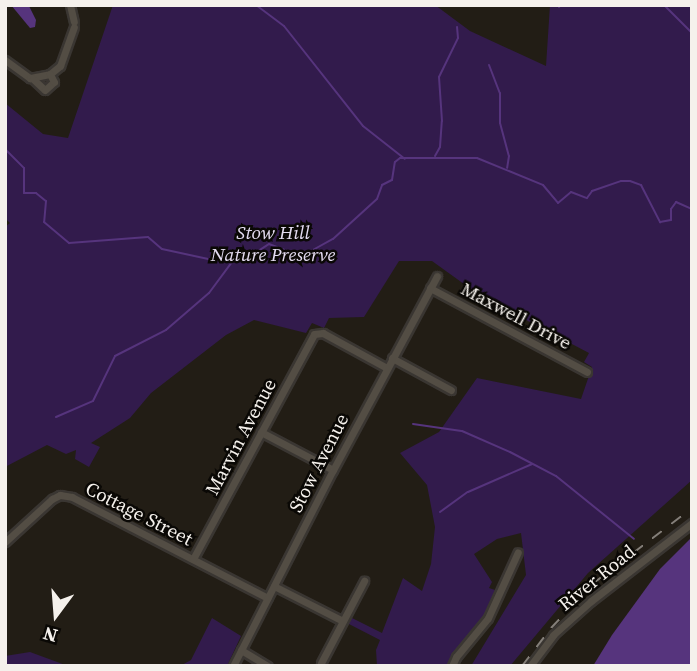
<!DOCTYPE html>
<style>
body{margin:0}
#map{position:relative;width:697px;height:671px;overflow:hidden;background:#221d15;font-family:"Source Serif 4",serif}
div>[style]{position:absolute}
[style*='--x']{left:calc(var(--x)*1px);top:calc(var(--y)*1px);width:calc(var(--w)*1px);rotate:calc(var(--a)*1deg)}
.green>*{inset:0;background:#321b4c}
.water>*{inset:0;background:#56347d}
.stream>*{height:2px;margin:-1px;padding:0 1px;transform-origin:1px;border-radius:1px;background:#56347d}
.roads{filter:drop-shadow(2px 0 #3a3632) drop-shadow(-2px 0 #3a3632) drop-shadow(0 2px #3a3632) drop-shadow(0 -2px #3a3632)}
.street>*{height:7px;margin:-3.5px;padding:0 3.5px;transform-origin:3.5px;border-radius:3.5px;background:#534d44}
.rail>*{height:2px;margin-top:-1px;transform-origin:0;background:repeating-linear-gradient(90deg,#847f79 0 12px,transparent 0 24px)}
span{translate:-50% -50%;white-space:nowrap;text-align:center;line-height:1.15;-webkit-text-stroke:5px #0a0805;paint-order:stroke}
.park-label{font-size:19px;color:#e4dcf1;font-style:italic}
.street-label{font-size:19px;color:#f5f1ec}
.frame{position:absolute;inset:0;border:7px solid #f5f1ec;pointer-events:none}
.north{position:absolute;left:21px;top:580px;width:70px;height:70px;-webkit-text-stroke:5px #0a0805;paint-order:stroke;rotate:196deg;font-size:19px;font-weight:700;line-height:28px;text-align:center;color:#f5f1ec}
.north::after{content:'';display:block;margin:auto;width:24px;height:32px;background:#f5f1ec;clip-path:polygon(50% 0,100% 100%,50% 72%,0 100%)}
</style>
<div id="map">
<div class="green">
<div style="clip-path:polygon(113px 5px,435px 5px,470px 31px,546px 66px,550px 5px,692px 5px,692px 480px,588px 573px,510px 666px,471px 666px,526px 575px,521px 533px,497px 539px,474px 554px,492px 582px,489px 588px,495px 590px,483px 618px,450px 666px,377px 666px,376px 650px,380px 640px,347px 623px,350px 617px,382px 633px,403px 578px,422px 591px,431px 564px,435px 527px,427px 485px,400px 453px,439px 432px,477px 378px,581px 399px,592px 367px,584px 362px,589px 353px,482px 297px,432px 261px,399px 261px,364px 317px,329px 318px,324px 328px,312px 323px,306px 333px,254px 320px,226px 335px,151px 393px,130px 418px,91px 443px,100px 447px,89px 467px,75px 459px,76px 450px,66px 454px,47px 445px,5px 467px,5px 227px,10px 223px,5px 218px,5px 103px,43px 134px,68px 138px)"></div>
<div style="clip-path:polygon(212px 618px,241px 636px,227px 666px,180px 666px,191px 660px)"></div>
<div style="clip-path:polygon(30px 652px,68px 666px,5px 666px,5px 656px)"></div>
</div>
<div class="water">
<div style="clip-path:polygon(11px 5px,29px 6px,36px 20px,35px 27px,30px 28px)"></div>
<div style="clip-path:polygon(692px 537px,692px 666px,593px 666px,612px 635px,660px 569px)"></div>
</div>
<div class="stream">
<div style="--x:256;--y:5;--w:35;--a:37"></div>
<div style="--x:284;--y:26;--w:127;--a:51.7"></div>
<div style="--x:363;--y:126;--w:53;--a:38.2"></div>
<div style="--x:664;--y:5;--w:40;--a:45"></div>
<div style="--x:559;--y:7;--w:3;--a:-45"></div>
<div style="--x:489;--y:65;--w:30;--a:69"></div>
<div style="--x:500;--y:93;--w:30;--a:90"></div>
<div style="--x:500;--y:123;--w:34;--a:75"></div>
<div style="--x:509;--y:156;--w:12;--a:99"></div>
<div style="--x:5;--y:149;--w:27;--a:45"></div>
<div style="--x:24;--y:168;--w:25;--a:90"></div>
<div style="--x:24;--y:193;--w:12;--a:0"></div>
<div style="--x:36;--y:193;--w:13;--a:39"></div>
<div style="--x:46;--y:201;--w:21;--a:95"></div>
<div style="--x:44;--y:222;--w:33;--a:40"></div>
<div style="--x:69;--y:243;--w:79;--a:-4.3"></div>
<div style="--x:148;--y:237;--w:18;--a:41"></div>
<div style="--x:162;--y:249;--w:52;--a:12.2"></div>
<div style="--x:213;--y:260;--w:39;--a:-7"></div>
<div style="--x:252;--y:255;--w:20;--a:-33"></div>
<div style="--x:269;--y:244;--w:25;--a:21"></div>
<div style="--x:292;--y:253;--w:19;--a:-6"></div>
<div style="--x:311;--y:251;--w:25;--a:-29"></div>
<div style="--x:333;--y:239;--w:59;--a:-42.3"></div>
<div style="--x:377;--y:199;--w:15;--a:-70"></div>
<div style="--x:382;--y:185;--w:11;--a:-27"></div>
<div style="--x:392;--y:180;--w:18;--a:-81"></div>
<div style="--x:395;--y:162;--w:6;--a:-39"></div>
<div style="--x:400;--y:158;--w:77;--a:0"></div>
<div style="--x:477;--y:158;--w:71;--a:22.2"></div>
<div style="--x:543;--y:185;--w:23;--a:50"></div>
<div style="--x:558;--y:203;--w:17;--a:-40"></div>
<div style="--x:571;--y:192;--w:17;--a:21"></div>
<div style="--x:587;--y:198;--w:9;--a:-54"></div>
<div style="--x:592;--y:191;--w:31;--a:-19"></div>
<div style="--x:621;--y:181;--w:9;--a:0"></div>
<div style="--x:630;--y:181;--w:12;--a:20"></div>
<div style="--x:641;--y:185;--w:42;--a:62.8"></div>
<div style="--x:660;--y:222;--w:11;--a:-10"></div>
<div style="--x:671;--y:220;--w:11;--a:-90"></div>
<div style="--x:671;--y:209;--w:9;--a:-54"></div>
<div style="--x:676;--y:202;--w:17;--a:24"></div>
<div style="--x:435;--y:156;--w:10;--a:-61"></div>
<div style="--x:440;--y:147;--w:26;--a:-86"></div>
<div style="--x:442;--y:121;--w:44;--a:-93.9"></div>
<div style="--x:439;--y:77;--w:43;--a:-64"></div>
<div style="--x:458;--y:38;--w:11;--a:-95"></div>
<div style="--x:56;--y:417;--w:40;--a:-23.4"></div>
<div style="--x:93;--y:401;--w:50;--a:-63.9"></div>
<div style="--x:115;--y:356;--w:57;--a:-27"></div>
<div style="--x:166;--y:330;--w:57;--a:-40.7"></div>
<div style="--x:209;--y:293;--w:44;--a:-53.4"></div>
<div style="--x:413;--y:424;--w:49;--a:8.1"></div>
<div style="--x:462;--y:431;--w:52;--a:23.6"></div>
<div style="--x:510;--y:452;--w:52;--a:27.6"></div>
<div style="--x:556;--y:476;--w:100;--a:38.9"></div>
<div style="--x:440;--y:512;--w:34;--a:-36"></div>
<div style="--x:468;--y:492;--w:70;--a:-23.6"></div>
</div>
<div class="roads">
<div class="street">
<div style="--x:70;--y:5;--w:17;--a:77"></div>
<div style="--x:5;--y:60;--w:31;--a:36"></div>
<div style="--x:30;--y:78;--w:20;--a:-11"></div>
<div style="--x:50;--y:74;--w:13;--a:-39"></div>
<div style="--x:60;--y:66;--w:41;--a:-70.3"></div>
<div style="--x:33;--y:79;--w:16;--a:43"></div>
<div style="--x:45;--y:90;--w:12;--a:-42"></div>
<div style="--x:54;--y:82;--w:9;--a:-117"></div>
<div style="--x:430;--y:288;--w:178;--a:28.1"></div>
<div style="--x:392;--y:358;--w:67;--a:28.5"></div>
<div style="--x:261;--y:432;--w:81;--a:27.8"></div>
<div style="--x:5;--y:542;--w:64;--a:-42.5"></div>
<div style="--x:52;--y:499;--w:9;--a:-27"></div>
<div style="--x:60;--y:495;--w:12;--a:9"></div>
<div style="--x:72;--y:497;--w:220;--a:27.3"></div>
<div style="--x:193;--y:559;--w:255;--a:-61.7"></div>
<div style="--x:314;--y:334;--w:9;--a:-6"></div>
<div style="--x:323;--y:333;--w:73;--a:28.7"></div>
<div style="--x:274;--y:586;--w:77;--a:26.9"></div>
<div style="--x:241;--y:650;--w:31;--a:31"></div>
<div style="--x:321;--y:663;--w:93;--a:-62.3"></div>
<div style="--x:233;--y:666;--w:220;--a:-63"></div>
<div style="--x:333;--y:470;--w:220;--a:-61.8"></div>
<div style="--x:452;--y:666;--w:10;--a:-66"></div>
<div style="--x:456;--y:657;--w:50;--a:-50.6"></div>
<div style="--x:488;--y:618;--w:72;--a:-65.6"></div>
<div style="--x:530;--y:666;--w:39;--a:-53"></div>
<div style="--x:553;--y:635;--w:51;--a:-41.8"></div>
<div style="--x:591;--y:601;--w:128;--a:-37.7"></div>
</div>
</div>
<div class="rail">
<div style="--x:522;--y:666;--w:48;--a:-52.7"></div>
<div style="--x:551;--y:628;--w:64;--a:-46.3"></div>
<div style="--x:595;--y:582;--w:122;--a:-37.3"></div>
</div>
<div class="park-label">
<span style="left:273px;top:244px">Stow Hill<br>Nature Preserve</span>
</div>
<div class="street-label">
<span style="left:516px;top:316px;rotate:28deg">Maxwell Drive</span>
<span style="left:241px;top:437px;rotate:-62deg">Marvin Avenue</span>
<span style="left:319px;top:463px;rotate:-63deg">Stow Avenue</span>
<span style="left:139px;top:514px;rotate:27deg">Cottage Street</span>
<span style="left:597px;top:578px;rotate:-39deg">River Road</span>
</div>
<div class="frame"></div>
<div class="north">N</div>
</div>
